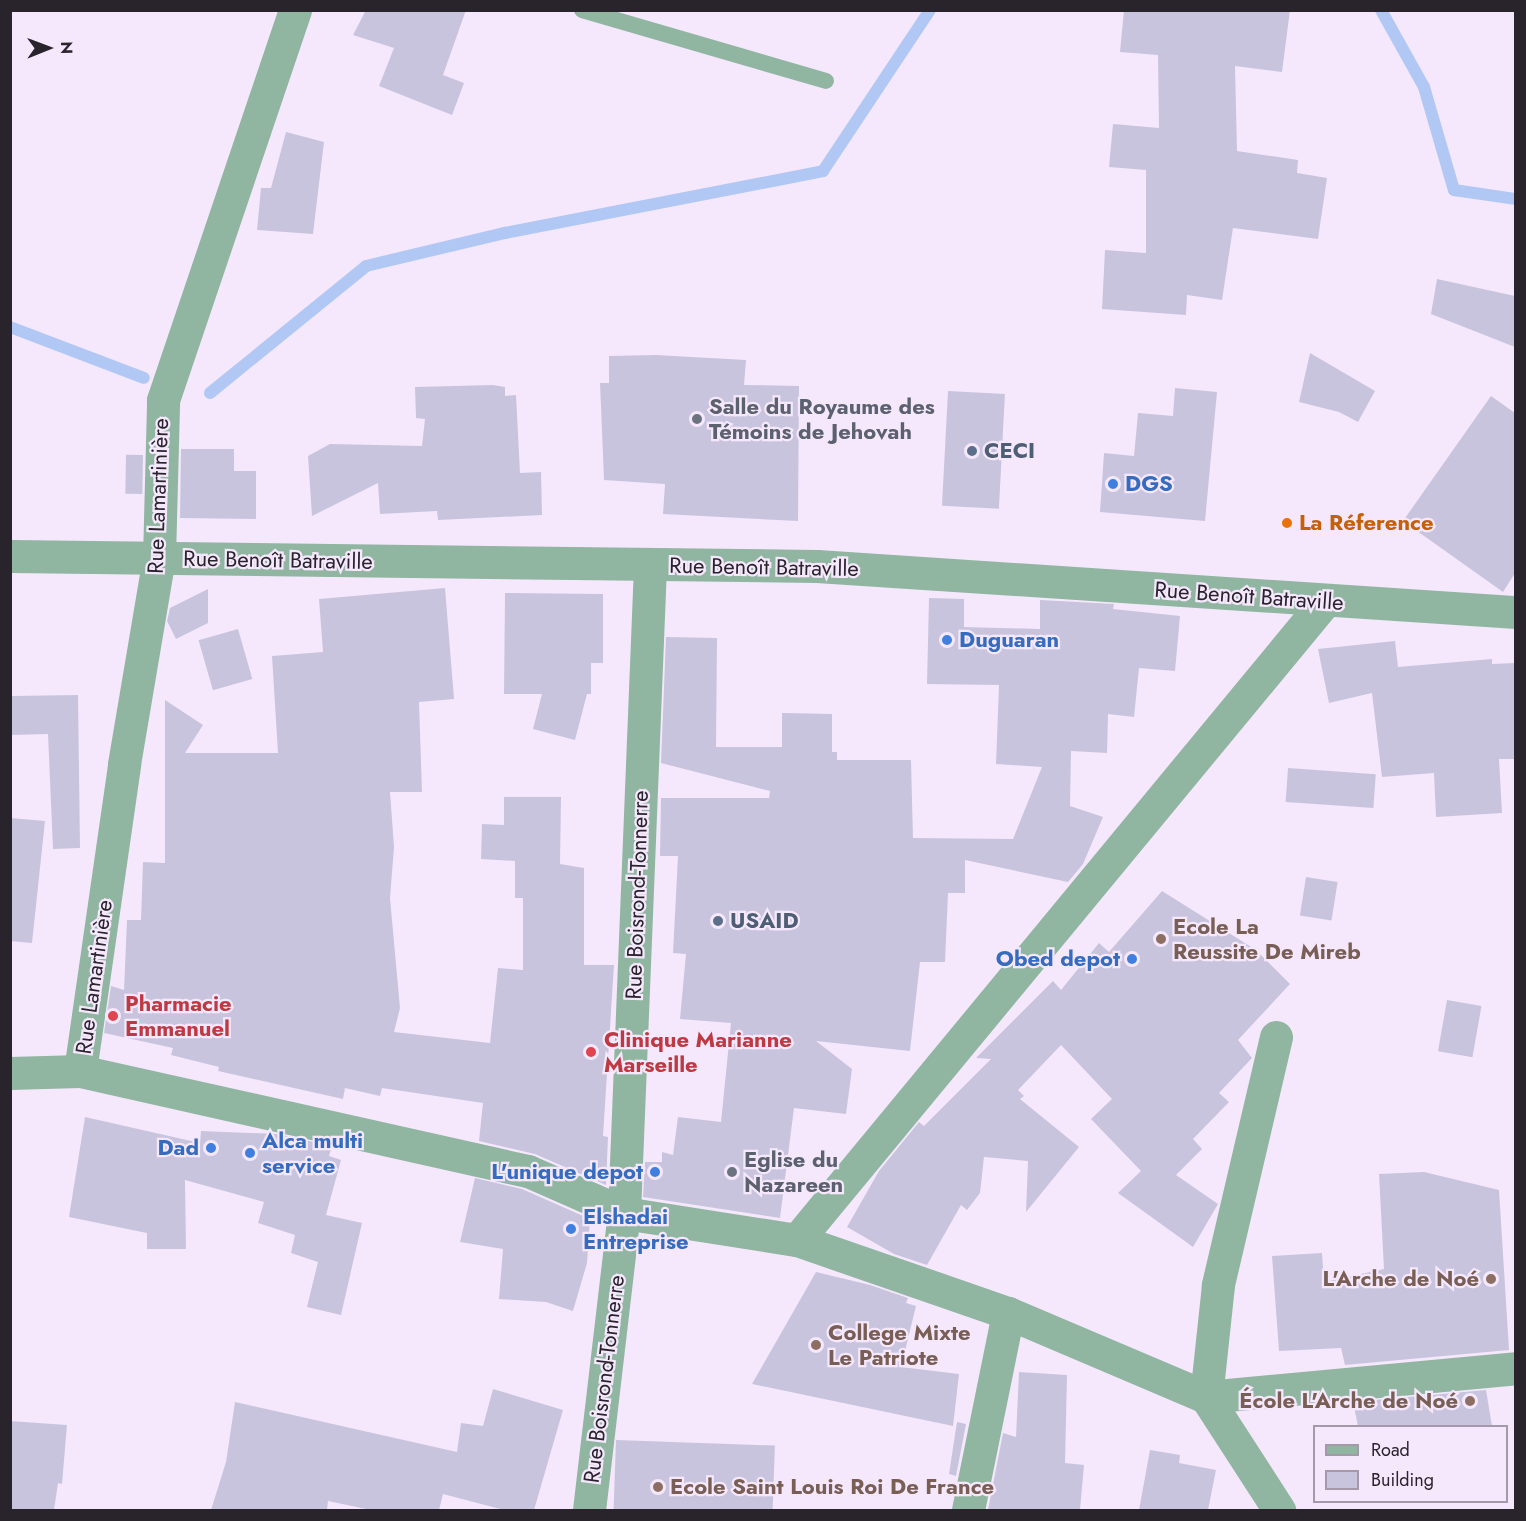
<!DOCTYPE html>
<meta charset="utf-8">
<style>
body{margin:0}
#map{position:relative;width:1526px;height:1521px;overflow:hidden;background:#f5e8fc;font-family:Jost,sans-serif}
div>[style]{position:absolute}
[style*='--x']{left:calc(var(--x)*1px);top:calc(var(--y)*1px);width:calc(var(--w)*1px);rotate:calc(var(--a)*1deg)}
.stream>*{height:12px;margin:-6px;padding:0 6px;transform-origin:6px;border-radius:6px;background:#b1c8f4}
.building>*{inset:0;background:#c9c4de;transform-origin:0 0}
.lane>*{height:16px;margin:-8px;padding:0 8px;transform-origin:8px;border-radius:8px;background:#90b5a0}
.street>*{height:33px;margin:-16.5px;padding:0 16.5px;transform-origin:16.5px;border-radius:16.5px;background:#90b5a0}
.dots>*{width:16px;height:16px;translate:-50% -50%;box-sizing:border-box;border:3px solid #f5e8fc;border-radius:50%}
span{translate:-50% -50%;white-space:nowrap;text-align:center;line-height:1.15;-webkit-text-stroke:4.5px #f5e8fc;paint-order:stroke}
.worship-label{font-size:22px;color:#5b616d;font-weight:700}
.left{translate:0 -50%;text-align:left}
.service-label{font-size:22px;color:#4e5e75;font-weight:700}
.shop-label{font-size:22px;color:#366cbe;font-weight:700}
.right{translate:-100% -50%;text-align:right}
.street-label{font-size:22px;color:#29232c}
.food-label{font-size:22px;color:#c56008;font-weight:700}
.education-label{font-size:22px;color:#785e54;font-weight:700}
.health-label{font-size:22px;color:#be3a42;font-weight:700}
.frame{position:absolute;inset:0;border:12px solid #29232c;pointer-events:none}
.legend{position:absolute;left:1313px;top:1425px;width:195px;height:78px;box-sizing:border-box;background:#f5e8fc;border:2px solid #a399a9;margin:0;padding:8px 10px;list-style:none;font-size:18px;color:#29232c}
.legend li{display:flex;align-items:center;gap:12px;height:30px}
.legend b{width:30px;border:2px solid #a399a9}
.north{position:absolute;left:18px;top:18px;width:60px;height:60px;-webkit-text-stroke:4px #f5e8fc;paint-order:stroke;rotate:89deg;font-size:16px;font-weight:700;line-height:24px;text-align:center;color:#29232c}
.north::after{content:'';display:block;margin:auto;width:21px;height:27px;background:#29232c;clip-path:polygon(50% 0,100% 100%,50% 72%,0 100%)}
</style>
<div id="map">
<div class="stream">
<div style="--x:1381;--y:10;--w:88;--a:60.8"></div>
<div style="--x:1424;--y:87;--w:107;--a:73.8"></div>
<div style="--x:1454;--y:190;--w:63;--a:8.3"></div>
<div style="--x:10;--y:327;--w:143;--a:20.8"></div>
<div style="--x:210;--y:393;--w:201;--a:-39.1"></div>
<div style="--x:366;--y:266;--w:143;--a:-13.4"></div>
<div style="--x:505;--y:233;--w:324;--a:-11"></div>
<div style="--x:823;--y:171;--w:193;--a:-56.4"></div>
</div>
<div class="building">
<div style="clip-path:polygon(366px 10px,466px 10px,443px 75px,464px 83px,452px 115px,379px 86px,394px 48px,353px 35px)"></div>
<div style="clip-path:polygon(1124px 10px,1290px 10px,1282px 72px,1235px 66px,1237px 151px,1298px 160px,1297px 173px,1327px 178px,1318px 239px,1233px 228px,1222px 300px,1187px 295px,1186px 315px,1102px 309px,1105px 250px,1146px 253px,1146px 170px,1109px 167px,1113px 124px,1159px 128px,1158px 55px,1120px 52px)"></div>
<div style="clip-path:polygon(286px 132px,324px 142px,313px 234px,257px 230px,261px 188px,271px 188px)"></div>
<div style="clip-path:polygon(1437px 279px,1515px 296px,1515px 347px,1431px 314px)"></div>
<div style="clip-path:polygon(1310px 353px,1375px 391px,1358px 422px,1339px 412px,1299px 402px)"></div>
<div style="clip-path:polygon(656px 355px,746px 360px,744px 385px,799px 386px,798px 521px,663px 514px,665px 484px,604px 480px,600px 383px,609px 383px,609px 356px)"></div>
<div style="clip-path:polygon(415px 387px,493px 385px,505px 387px,505px 396px,516px 395px,520px 473px,541px 472px,542px 515px,438px 520px,437px 511px,380px 514px,378px 483px,312px 516px,308px 456px,330px 444px,422px 446px,425px 419px,416px 418px)"></div>
<div style="clip-path:polygon(1175px 388px,1217px 392px,1205px 521px,1100px 512px,1104px 453px,1134px 456px,1138px 413px,1173px 416px)"></div>
<div style="left:948px;top:391px;width:57px;height:115px;rotate:3deg"></div>
<div style="clip-path:polygon(1491px 396px,1515px 413px,1515px 573px,1503px 592px,1403px 521px)"></div>
<div style="clip-path:polygon(181px 449px,234px 449px,234px 471px,256px 471px,256px 519px,180px 518px)"></div>
<div style="left:143px;top:455px;width:39px;height:17px;rotate:91deg"></div>
<div style="clip-path:polygon(445px 588px,454px 699px,419px 702px,422px 792px,390px 792px,394px 847px,390px 898px,400px 1008px,394px 1032px,490px 1043px,498px 968px,523px 970px,523px 898px,515px 898px,515px 861px,481px 859px,482px 824px,504px 825px,504px 797px,561px 797px,560px 864px,584px 868px,584px 965px,614px 965px,603px 1136px,608px 1137px,606px 1185px,535px 1154px,479px 1141px,483px 1103px,382px 1088px,380px 1096px,345px 1088px,343px 1099px,218px 1071px,219px 1067px,171px 1055px,173px 1048px,104px 1033px,111px 986px,124px 990px,127px 920px,141px 920px,143px 862px,165px 863px,165px 700px,203px 725px,185px 753px,278px 753px,272px 656px,323px 652px,319px 599px)"></div>
<div style="clip-path:polygon(208px 589px,208px 623px,176px 639px,167px 621px,170px 608px)"></div>
<div style="clip-path:polygon(505px 593px,603px 594px,603px 663px,591px 663px,591px 694px,587px 694px,575px 740px,533px 729px,542px 694px,504px 694px)"></div>
<div style="clip-path:polygon(929px 598px,964px 599px,964px 627px,1040px 629px,1040px 600px,1114px 604px,1113px 609px,1180px 616px,1175px 671px,1139px 668px,1134px 717px,1108px 714px,1107px 753px,1071px 751px,1070px 806px,1103px 817px,1083px 864px,1068px 882px,965px 860px,965px 893px,948px 893px,945px 962px,920px 962px,910px 1051px,816px 1041px,852px 1069px,846px 1114px,794px 1108px,780px 1218px,643px 1197px,645px 1162px,662px 1162px,662px 1152px,673px 1155px,678px 1117px,721px 1122px,731px 1023px,680px 1019px,686px 954px,673px 953px,678px 856px,660px 856px,661px 798px,769px 798px,770px 791px,661px 763px,666px 637px,717px 638px,716px 747px,782px 747px,782px 713px,832px 714px,832px 752px,837px 752px,837px 760px,911px 760px,913px 838px,1013px 839px,1042px 767px,996px 764px,999px 685px,927px 684px)"></div>
<div style="left:238px;top:629px;width:52px;height:41px;rotate:74deg"></div>
<div style="clip-path:polygon(1395px 641px,1398px 667px,1492px 659px,1492px 664px,1515px 663px,1515px 759px,1499px 759px,1502px 813px,1436px 817px,1434px 773px,1382px 777px,1372px 693px,1329px 703px,1318px 649px)"></div>
<div style="clip-path:polygon(78px 695px,80px 848px,53px 849px,48px 734px,10px 735px,10px 696px)"></div>
<div style="left:1288px;top:768px;width:88px;height:34px;rotate:4deg"></div>
<div style="clip-path:polygon(10px 818px,45px 821px,32px 943px,10px 941px)"></div>
<div style="left:1306px;top:877px;width:32px;height:39px;rotate:9deg"></div>
<div style="clip-path:polygon(1162px 891px,1256px 950px,1290px 984px,1238px 1040px,1252px 1058px,1219px 1093px,1229px 1102px,1193px 1139px,1202px 1149px,1176px 1175px,1218px 1204px,1193px 1247px,1118px 1193px,1141px 1171px,1091px 1119px,1112px 1099px,1061px 1045px,1018px 1090px,1024px 1096px,1020px 1099px,1079px 1147px,1026px 1212px,1028px 1161px,984px 1157px,980px 1193px,967px 1210px,961px 1205px,927px 1265px,894px 1254px,847px 1227px,879px 1171px,919px 1122px,924px 1126px,991px 1059px,976px 1058px,1053px 981px,1061px 990px,1099px 943px,1109px 952px)"></div>
<div style="left:1447px;top:1000px;width:35px;height:52px;rotate:10deg"></div>
<div style="clip-path:polygon(85px 1117px,200px 1143px,201px 1131px,278px 1134px,332px 1146px,329px 1156px,341px 1160px,326px 1215px,362px 1223px,341px 1315px,307px 1307px,318px 1262px,291px 1253px,295px 1235px,258px 1223px,264px 1202px,185px 1180px,186px 1249px,147px 1249px,147px 1233px,69px 1217px)"></div>
<div style="clip-path:polygon(1424px 1172px,1499px 1190px,1509px 1350px,1345px 1365px,1341px 1348px,1279px 1351px,1272px 1256px,1322px 1253px,1324px 1282px,1384px 1269px,1379px 1174px)"></div>
<div style="clip-path:polygon(475px 1178px,522px 1189px,590px 1219px,587px 1263px,573px 1311px,546px 1302px,499px 1299px,503px 1249px,460px 1242px)"></div>
<div style="clip-path:polygon(816px 1272px,870px 1285px,908px 1298px,906px 1303px,916px 1306px,901px 1367px,959px 1374px,953px 1426px,752px 1384px)"></div>
<div style="clip-path:polygon(1019px 1372px,1067px 1375px,1065px 1463px,1084px 1465px,1080px 1510px,988px 1510px,1003px 1433px,1016px 1437px)"></div>
<div style="clip-path:polygon(493px 1389px,563px 1410px,534px 1510px,504px 1510px,443px 1494px,439px 1510px,371px 1510px,328px 1501px,327px 1510px,211px 1510px,226px 1462px,235px 1402px,457px 1452px,461px 1423px,483px 1426px)"></div>
<div style="clip-path:polygon(1486px 1390px,1492px 1426px,1358px 1426px,1353px 1402px)"></div>
<div style="clip-path:polygon(10px 1421px,67px 1425px,62px 1484px,58px 1483px,54px 1510px,10px 1510px)"></div>
<div style="clip-path:polygon(957px 1422px,966px 1424px,956px 1476px,949px 1474px)"></div>
<div style="left:616px;top:1440px;width:159px;height:70px;rotate:2deg"></div>
<div style="clip-path:polygon(1150px 1450px,1180px 1455px,1179px 1463px,1216px 1470px,1208px 1510px,1139px 1510px)"></div>
</div>
<div class="lane">
<div style="--x:582;--y:10;--w:254;--a:16.2"></div>
</div>
<div class="street">
<div style="--x:10;--y:556;--w:807;--a:0.71"></div>
<div style="--x:817;--y:566;--w:701;--a:3.77"></div>
<div style="--x:1276;--y:1037;--w:255;--a:103.2"></div>
<div style="--x:1218;--y:1285;--w:113;--a:96.1"></div>
<div style="--x:1206;--y:1397;--w:135;--a:57.1"></div>
<div style="--x:80;--y:1071;--w:310;--a:-81.8"></div>
<div style="--x:124;--y:764;--w:209;--a:-80.4"></div>
<div style="--x:159;--y:558;--w:158;--a:-88.5"></div>
<div style="--x:163;--y:400;--w:412;--a:-71.3"></div>
<div style="--x:10;--y:1073;--w:70;--a:-1.6"></div>
<div style="--x:80;--y:1071;--w:459;--a:12.6"></div>
<div style="--x:528;--y:1171;--w:105;--a:23.6"></div>
<div style="--x:624;--y:1213;--w:175;--a:8.9"></div>
<div style="--x:797;--y:1240;--w:223;--a:19.1"></div>
<div style="--x:1008;--y:1313;--w:215;--a:23"></div>
<div style="--x:1206;--y:1397;--w:311;--a:-5.3"></div>
<div style="--x:797;--y:1240;--w:829;--a:-50.43"></div>
<div style="--x:589;--y:1510;--w:299;--a:-83.3"></div>
<div style="--x:624;--y:1213;--w:649;--a:-87.7"></div>
<div style="--x:968;--y:1510;--w:201;--a:-78.5"></div>
</div>
<div class="dots">
<div style="left:697px;top:419px;background:#6b7280"></div>
<div style="left:972px;top:451px;background:#5c6f8a"></div>
<div style="left:1113px;top:484px;background:#3f7fe0"></div>
<div style="left:1287px;top:523px;background:#e8710a"></div>
<div style="left:947px;top:640px;background:#3f7fe0"></div>
<div style="left:718px;top:921px;background:#5c6f8a"></div>
<div style="left:1161px;top:939px;background:#8d6e63"></div>
<div style="left:1132px;top:959px;background:#3f7fe0"></div>
<div style="left:113px;top:1016px;background:#e0444e"></div>
<div style="left:591px;top:1052px;background:#e0444e"></div>
<div style="left:211px;top:1148px;background:#3f7fe0"></div>
<div style="left:250px;top:1153px;background:#3f7fe0"></div>
<div style="left:655px;top:1172px;background:#3f7fe0"></div>
<div style="left:732px;top:1172px;background:#6b7280"></div>
<div style="left:571px;top:1229px;background:#3f7fe0"></div>
<div style="left:1491px;top:1279px;background:#8d6e63"></div>
<div style="left:816px;top:1345px;background:#8d6e63"></div>
<div style="left:1470px;top:1401px;background:#8d6e63"></div>
<div style="left:658px;top:1487px;background:#8d6e63"></div>
</div>
<div class="worship-label">
<span class="left" style="left:709px;top:419px">Salle du Royaume des<br>Témoins de Jehovah</span>
<span class="left" style="left:744px;top:1172px">Eglise du<br>Nazareen</span>
</div>
<div class="service-label">
<span class="left" style="left:984px;top:451px">CECI</span>
<span class="left" style="left:730px;top:921px">USAID</span>
</div>
<div class="shop-label">
<span class="left" style="left:1125px;top:484px">DGS</span>
<span class="left" style="left:959px;top:640px">Duguaran</span>
<span class="right" style="left:1120px;top:959px">Obed depot</span>
<span class="left" style="left:262px;top:1153px">Alca multi<br>service</span>
<span class="right" style="left:199px;top:1148px">Dad</span>
<span class="right" style="left:643px;top:1172px">L'unique depot</span>
<span class="left" style="left:583px;top:1229px">Elshadai<br>Entreprise</span>
</div>
<div class="street-label">
<span style="left:158px;top:496px;rotate:-88deg">Rue Lamartinière</span>
<span style="left:278px;top:560px;rotate:1deg">Rue Benoît Batraville</span>
<span style="left:764px;top:567px;rotate:1deg">Rue Benoît Batraville</span>
<span style="left:1249px;top:596px;rotate:4deg">Rue Benoît Batraville</span>
<span style="left:637px;top:895px;rotate:-88deg">Rue Boisrond-Tonnerre</span>
<span style="left:94px;top:977px;rotate:-82deg">Rue Lamartinière</span>
<span style="left:604px;top:1379px;rotate:-83deg">Rue Boisrond-Tonnerre</span>
</div>
<div class="food-label">
<span class="left" style="left:1299px;top:523px">La Réference</span>
</div>
<div class="education-label">
<span class="left" style="left:1173px;top:939px">Ecole La<br>Reussite De Mireb</span>
<span class="right" style="left:1479px;top:1279px">L'Arche de Noé</span>
<span class="left" style="left:828px;top:1345px">College Mixte<br>Le Patriote</span>
<span class="right" style="left:1458px;top:1401px">École L'Arche de Noé</span>
<span class="left" style="left:670px;top:1487px">Ecole Saint Louis Roi De France</span>
</div>
<div class="health-label">
<span class="left" style="left:125px;top:1016px">Pharmacie<br>Emmanuel</span>
<span class="left" style="left:604px;top:1052px">Clinique Marianne<br>Marseille</span>
</div>
<div class="frame"></div>
<ul class="legend">
<li><b style="height:8px;background:#90b5a0"></b>Road</li>
<li><b style="height:16px;background:#c9c4de"></b>Building</li>
</ul>
<div class="north">N</div>
</div>
